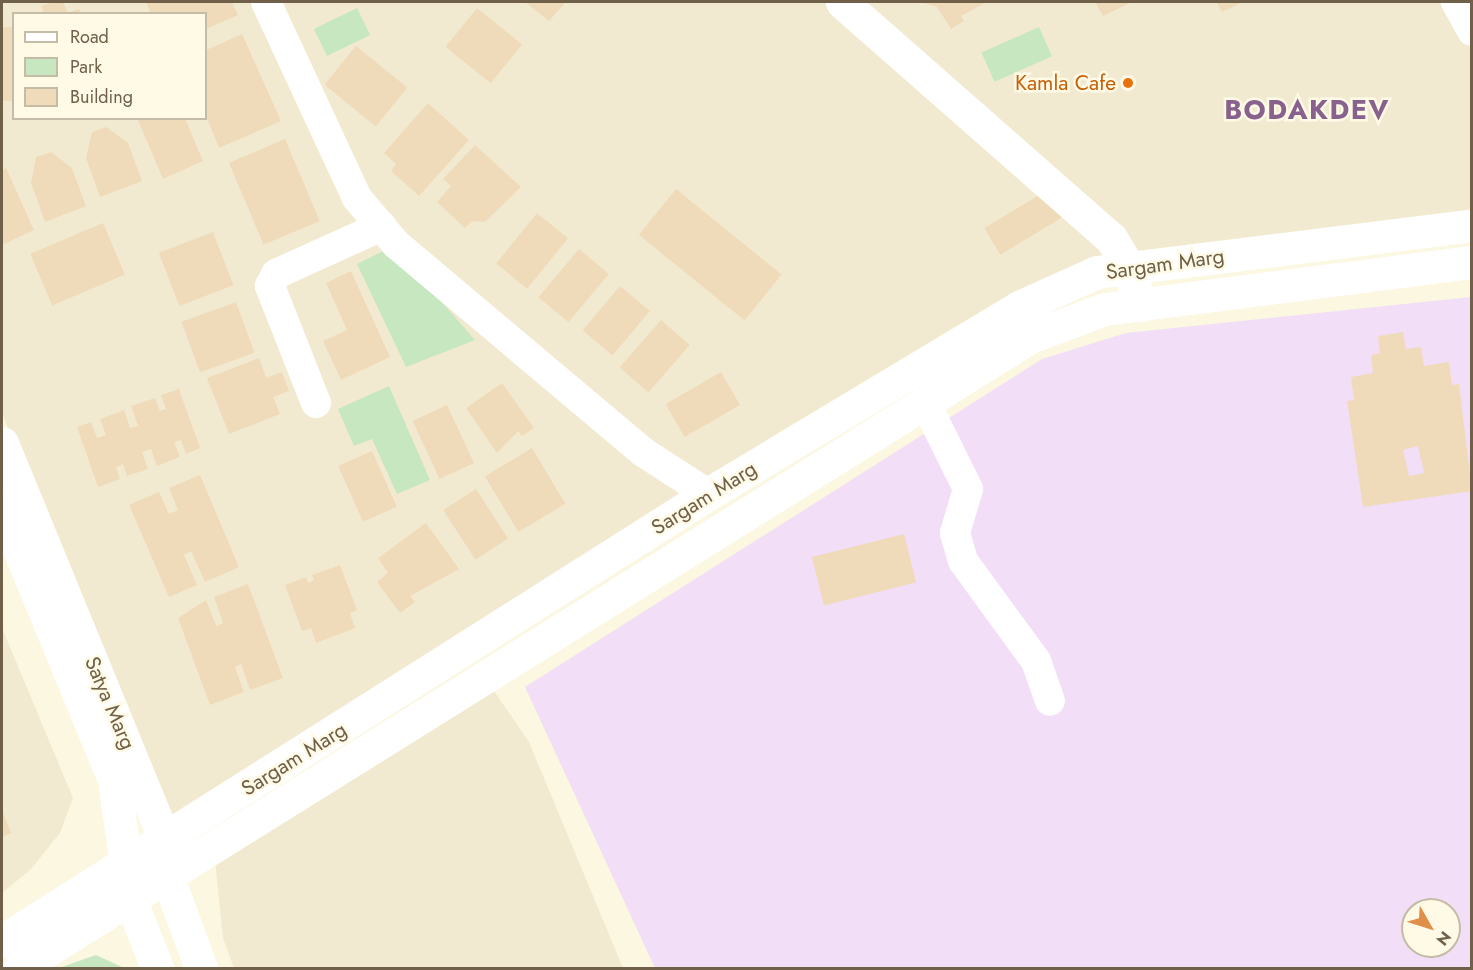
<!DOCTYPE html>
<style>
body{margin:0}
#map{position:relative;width:1473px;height:970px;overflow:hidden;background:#fbf7e1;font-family:Jost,sans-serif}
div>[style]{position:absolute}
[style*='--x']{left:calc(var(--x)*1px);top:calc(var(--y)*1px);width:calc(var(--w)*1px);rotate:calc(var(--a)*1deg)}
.residential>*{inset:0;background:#f2ead0}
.education>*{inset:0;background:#f3def7}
.green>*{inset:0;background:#c7e7c1;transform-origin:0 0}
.building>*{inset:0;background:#efdbba;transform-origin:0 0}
.minor>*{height:30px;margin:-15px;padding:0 15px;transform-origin:15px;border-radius:15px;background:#fff}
.tertiary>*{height:33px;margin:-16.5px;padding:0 16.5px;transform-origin:16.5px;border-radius:16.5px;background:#fff}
.secondary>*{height:33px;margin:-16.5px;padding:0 16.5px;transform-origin:16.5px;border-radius:16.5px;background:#fff}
.dots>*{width:16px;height:16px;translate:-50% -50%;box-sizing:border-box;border:3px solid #fefae6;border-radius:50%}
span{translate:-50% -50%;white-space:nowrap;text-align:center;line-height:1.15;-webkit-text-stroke:5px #fefae6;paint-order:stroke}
.food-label{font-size:21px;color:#c56008}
.right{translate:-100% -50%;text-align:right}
.street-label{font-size:21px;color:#706049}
.district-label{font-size:27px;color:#89618d;font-weight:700;letter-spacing:1.5px}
.frame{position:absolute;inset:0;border:3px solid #706049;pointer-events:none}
.legend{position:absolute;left:12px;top:12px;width:195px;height:108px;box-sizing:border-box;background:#fefae6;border:2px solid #c5bca7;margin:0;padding:8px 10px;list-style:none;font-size:18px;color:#706049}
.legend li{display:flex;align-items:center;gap:12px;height:30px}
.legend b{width:30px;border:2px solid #c5bca7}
.north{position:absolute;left:1401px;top:898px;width:60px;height:60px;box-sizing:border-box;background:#fefae6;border:2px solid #c5bca7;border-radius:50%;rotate:129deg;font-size:16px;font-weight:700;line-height:24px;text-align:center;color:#706049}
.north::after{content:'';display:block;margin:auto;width:21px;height:27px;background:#e08f4b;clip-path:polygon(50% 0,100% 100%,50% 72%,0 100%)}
</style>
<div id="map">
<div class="residential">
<div style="clip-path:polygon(evenodd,2px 2px,835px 2px,1107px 244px,1096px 269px,169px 831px,2px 413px,2px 2px,14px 14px,206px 14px,206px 118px,14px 118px,14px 14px)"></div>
<div style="clip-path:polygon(857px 2px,1471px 2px,1471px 213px,1134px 262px)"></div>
<div style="clip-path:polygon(2px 628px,73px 798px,60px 833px,31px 869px,2px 893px)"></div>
<div style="clip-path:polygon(492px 688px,529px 742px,623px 968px,234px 968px,223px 938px,215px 860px)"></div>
</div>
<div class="education">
<div style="clip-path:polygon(evenodd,1471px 297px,1471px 968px,655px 968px,525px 687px,1042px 359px,1126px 333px,1471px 297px,1413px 910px,1449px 910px,1449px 946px,1413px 946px,1413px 910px)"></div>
</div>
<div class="green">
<div style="left:357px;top:8px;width:30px;height:48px;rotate:64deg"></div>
<div style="left:1039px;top:27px;width:32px;height:63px;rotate:66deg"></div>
<div style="clip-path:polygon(393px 246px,475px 340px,406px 367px,357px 264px)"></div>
<div style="clip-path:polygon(389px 386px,430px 480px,397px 494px,372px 439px,354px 446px,338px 409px)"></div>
<div style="clip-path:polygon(96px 955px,124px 968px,59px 968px)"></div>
</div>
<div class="building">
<div style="clip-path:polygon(53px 2px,63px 2px,68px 13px,79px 9px,81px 14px,44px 14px,41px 6px)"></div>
<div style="clip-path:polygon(146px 2px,232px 2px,238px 15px,206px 29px,206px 14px,151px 14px)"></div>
<div style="clip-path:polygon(525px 2px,566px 2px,549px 21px)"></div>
<div style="clip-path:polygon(921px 2px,987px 2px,961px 16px,964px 21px,951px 29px,937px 7px)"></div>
<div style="clip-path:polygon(1095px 2px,1132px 2px,1103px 16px)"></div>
<div style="clip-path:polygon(1216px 2px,1243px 2px,1222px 12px)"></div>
<div style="left:477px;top:8px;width:58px;height:50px;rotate:39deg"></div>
<div style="left:14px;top:27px;width:74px;height:13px;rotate:90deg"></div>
<div style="clip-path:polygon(242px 34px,281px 121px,219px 148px,206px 116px,206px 50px)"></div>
<div style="left:356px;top:46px;width:66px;height:50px;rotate:39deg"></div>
<div style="clip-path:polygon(428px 103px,469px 140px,419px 196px,391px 171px,396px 164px,384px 153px)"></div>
<div style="clip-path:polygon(137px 118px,185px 118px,203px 161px,163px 179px)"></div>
<div style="clip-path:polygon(106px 127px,128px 143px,142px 181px,100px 197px,86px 158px,92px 132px)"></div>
<div style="left:285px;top:139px;width:89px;height:61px;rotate:67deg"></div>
<div style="clip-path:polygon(475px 145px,521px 187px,485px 222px,472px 221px,465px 228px,437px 202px,451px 186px,443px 179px)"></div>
<div style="clip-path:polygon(51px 152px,72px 168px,86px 206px,45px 222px,31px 183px,36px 157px)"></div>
<div style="clip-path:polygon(6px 168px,34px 230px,2px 245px,2px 171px)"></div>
<div style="left:676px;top:189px;width:136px;height:59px;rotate:39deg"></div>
<div style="left:1046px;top:191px;width:31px;height:72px;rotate:59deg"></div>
<div style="left:537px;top:213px;width:40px;height:65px;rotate:39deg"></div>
<div style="left:103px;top:223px;width:56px;height:79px;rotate:67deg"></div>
<div style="left:213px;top:232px;width:57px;height:58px;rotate:69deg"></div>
<div style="left:579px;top:249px;width:39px;height:63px;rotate:40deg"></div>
<div style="clip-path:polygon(351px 271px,390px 357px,341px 380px,323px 341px,347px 330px,326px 283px)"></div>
<div style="left:620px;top:286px;width:39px;height:58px;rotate:40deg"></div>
<div style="left:236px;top:302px;width:54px;height:58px;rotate:70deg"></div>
<div style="left:661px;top:320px;width:38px;height:63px;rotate:41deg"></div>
<div style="clip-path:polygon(evenodd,1403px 332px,1406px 349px,1421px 347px,1424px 366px,1449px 362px,1452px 385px,1459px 384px,1472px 491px,1363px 507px,1347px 401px,1354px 400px,1351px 377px,1373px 373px,1371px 355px,1380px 353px,1378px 336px,1403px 332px,1418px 446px,1424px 473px,1409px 476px,1403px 450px,1418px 446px)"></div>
<div style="clip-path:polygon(259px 358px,266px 378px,282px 372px,289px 391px,273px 397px,280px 414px,229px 434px,207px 378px)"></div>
<div style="left:721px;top:372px;width:38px;height:64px;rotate:60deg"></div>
<div style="clip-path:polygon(502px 383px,534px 428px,522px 436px,518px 431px,497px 453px,466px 408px)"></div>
<div style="clip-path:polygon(179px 389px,200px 448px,186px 454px,181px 440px,174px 442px,180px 457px,157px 466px,151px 449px,142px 452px,148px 469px,127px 476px,123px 464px,116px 467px,120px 479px,98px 487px,77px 427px,91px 422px,97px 438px,106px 435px,100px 419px,124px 410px,130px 428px,138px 426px,131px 406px,155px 398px,160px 411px,166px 409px,161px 395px)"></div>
<div style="left:447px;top:405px;width:64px;height:38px;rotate:65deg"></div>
<div style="left:532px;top:448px;width:65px;height:55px;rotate:59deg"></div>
<div style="left:372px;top:451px;width:61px;height:37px;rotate:66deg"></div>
<div style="clip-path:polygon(200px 475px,239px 567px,205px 582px,191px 551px,184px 555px,197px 585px,169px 597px,129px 505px,159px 492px,169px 514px,178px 510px,169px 488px)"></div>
<div style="left:476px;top:489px;width:59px;height:39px;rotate:57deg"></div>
<div style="clip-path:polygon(426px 523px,459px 569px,410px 596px,415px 602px,400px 613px,377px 582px,388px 573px,378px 558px)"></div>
<div style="left:904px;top:534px;width:50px;height:95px;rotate:76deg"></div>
<div style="clip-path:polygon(340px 565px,357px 610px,350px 613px,355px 628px,316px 643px,311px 628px,302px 631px,285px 585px,306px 577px,308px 583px,314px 580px,312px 575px)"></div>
<div style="clip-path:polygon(248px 584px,283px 678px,250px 690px,241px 664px,235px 667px,244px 692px,210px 705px,178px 618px,206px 600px,216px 626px,223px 623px,214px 597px)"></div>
<div style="clip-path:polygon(2px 809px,11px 833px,2px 837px)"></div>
</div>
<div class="minor">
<div style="--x:266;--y:2;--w:216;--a:65.1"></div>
<div style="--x:357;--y:198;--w:60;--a:49.7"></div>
<div style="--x:396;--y:244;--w:323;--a:40.1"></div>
<div style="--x:643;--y:452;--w:77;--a:32.9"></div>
<div style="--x:1456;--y:2;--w:33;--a:61"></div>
<div style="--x:925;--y:402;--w:97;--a:63.7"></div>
<div style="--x:968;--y:489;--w:46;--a:106.5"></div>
<div style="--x:955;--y:533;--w:29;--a:74"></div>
<div style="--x:963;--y:561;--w:124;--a:53.9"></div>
<div style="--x:1036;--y:661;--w:42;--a:70.7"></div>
<div style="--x:316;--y:403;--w:126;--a:-111.5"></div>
<div style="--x:270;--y:286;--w:13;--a:-63"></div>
<div style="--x:276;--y:274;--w:116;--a:-24.4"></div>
</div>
<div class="tertiary">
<div style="--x:842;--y:2;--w:358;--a:41.3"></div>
<div style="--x:1111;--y:238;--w:35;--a:59"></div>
<div style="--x:1129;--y:268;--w:39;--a:73"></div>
</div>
<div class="secondary">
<div style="--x:2;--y:443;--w:429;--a:67.7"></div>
<div style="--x:165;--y:840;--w:38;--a:85"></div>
<div style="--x:168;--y:878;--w:96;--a:69.9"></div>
<div style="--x:2;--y:508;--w:294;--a:67.6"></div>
<div style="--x:114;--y:780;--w:122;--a:82"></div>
<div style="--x:131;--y:901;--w:72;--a:68.8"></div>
<div style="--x:2;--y:941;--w:836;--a:-32.34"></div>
<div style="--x:708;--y:494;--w:363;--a:-31"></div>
<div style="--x:1019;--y:307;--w:85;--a:-24.2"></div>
<div style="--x:1097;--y:272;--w:378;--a:-7.1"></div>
<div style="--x:19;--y:968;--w:1192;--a:-31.97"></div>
<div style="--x:1030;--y:337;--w:79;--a:-20.7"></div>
<div style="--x:1104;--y:309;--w:371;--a:-7.3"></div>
</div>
<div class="dots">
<div style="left:1128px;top:83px;background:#e8710a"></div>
</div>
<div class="food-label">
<span class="right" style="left:1116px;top:83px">Kamla Cafe</span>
</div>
<div class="street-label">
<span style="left:1165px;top:264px;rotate:-8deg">Sargam Marg</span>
<span style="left:704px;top:498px;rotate:-32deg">Sargam Marg</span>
<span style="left:110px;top:703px;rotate:67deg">Satya Marg</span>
<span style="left:294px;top:759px;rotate:-32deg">Sargam Marg</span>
</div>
<div class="district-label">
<span style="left:1307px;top:110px">BODAKDEV</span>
</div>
<div class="frame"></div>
<ul class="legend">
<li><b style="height:8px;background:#fff"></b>Road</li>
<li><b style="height:16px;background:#c7e7c1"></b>Park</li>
<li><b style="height:16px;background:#efdbba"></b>Building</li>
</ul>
<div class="north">N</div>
</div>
